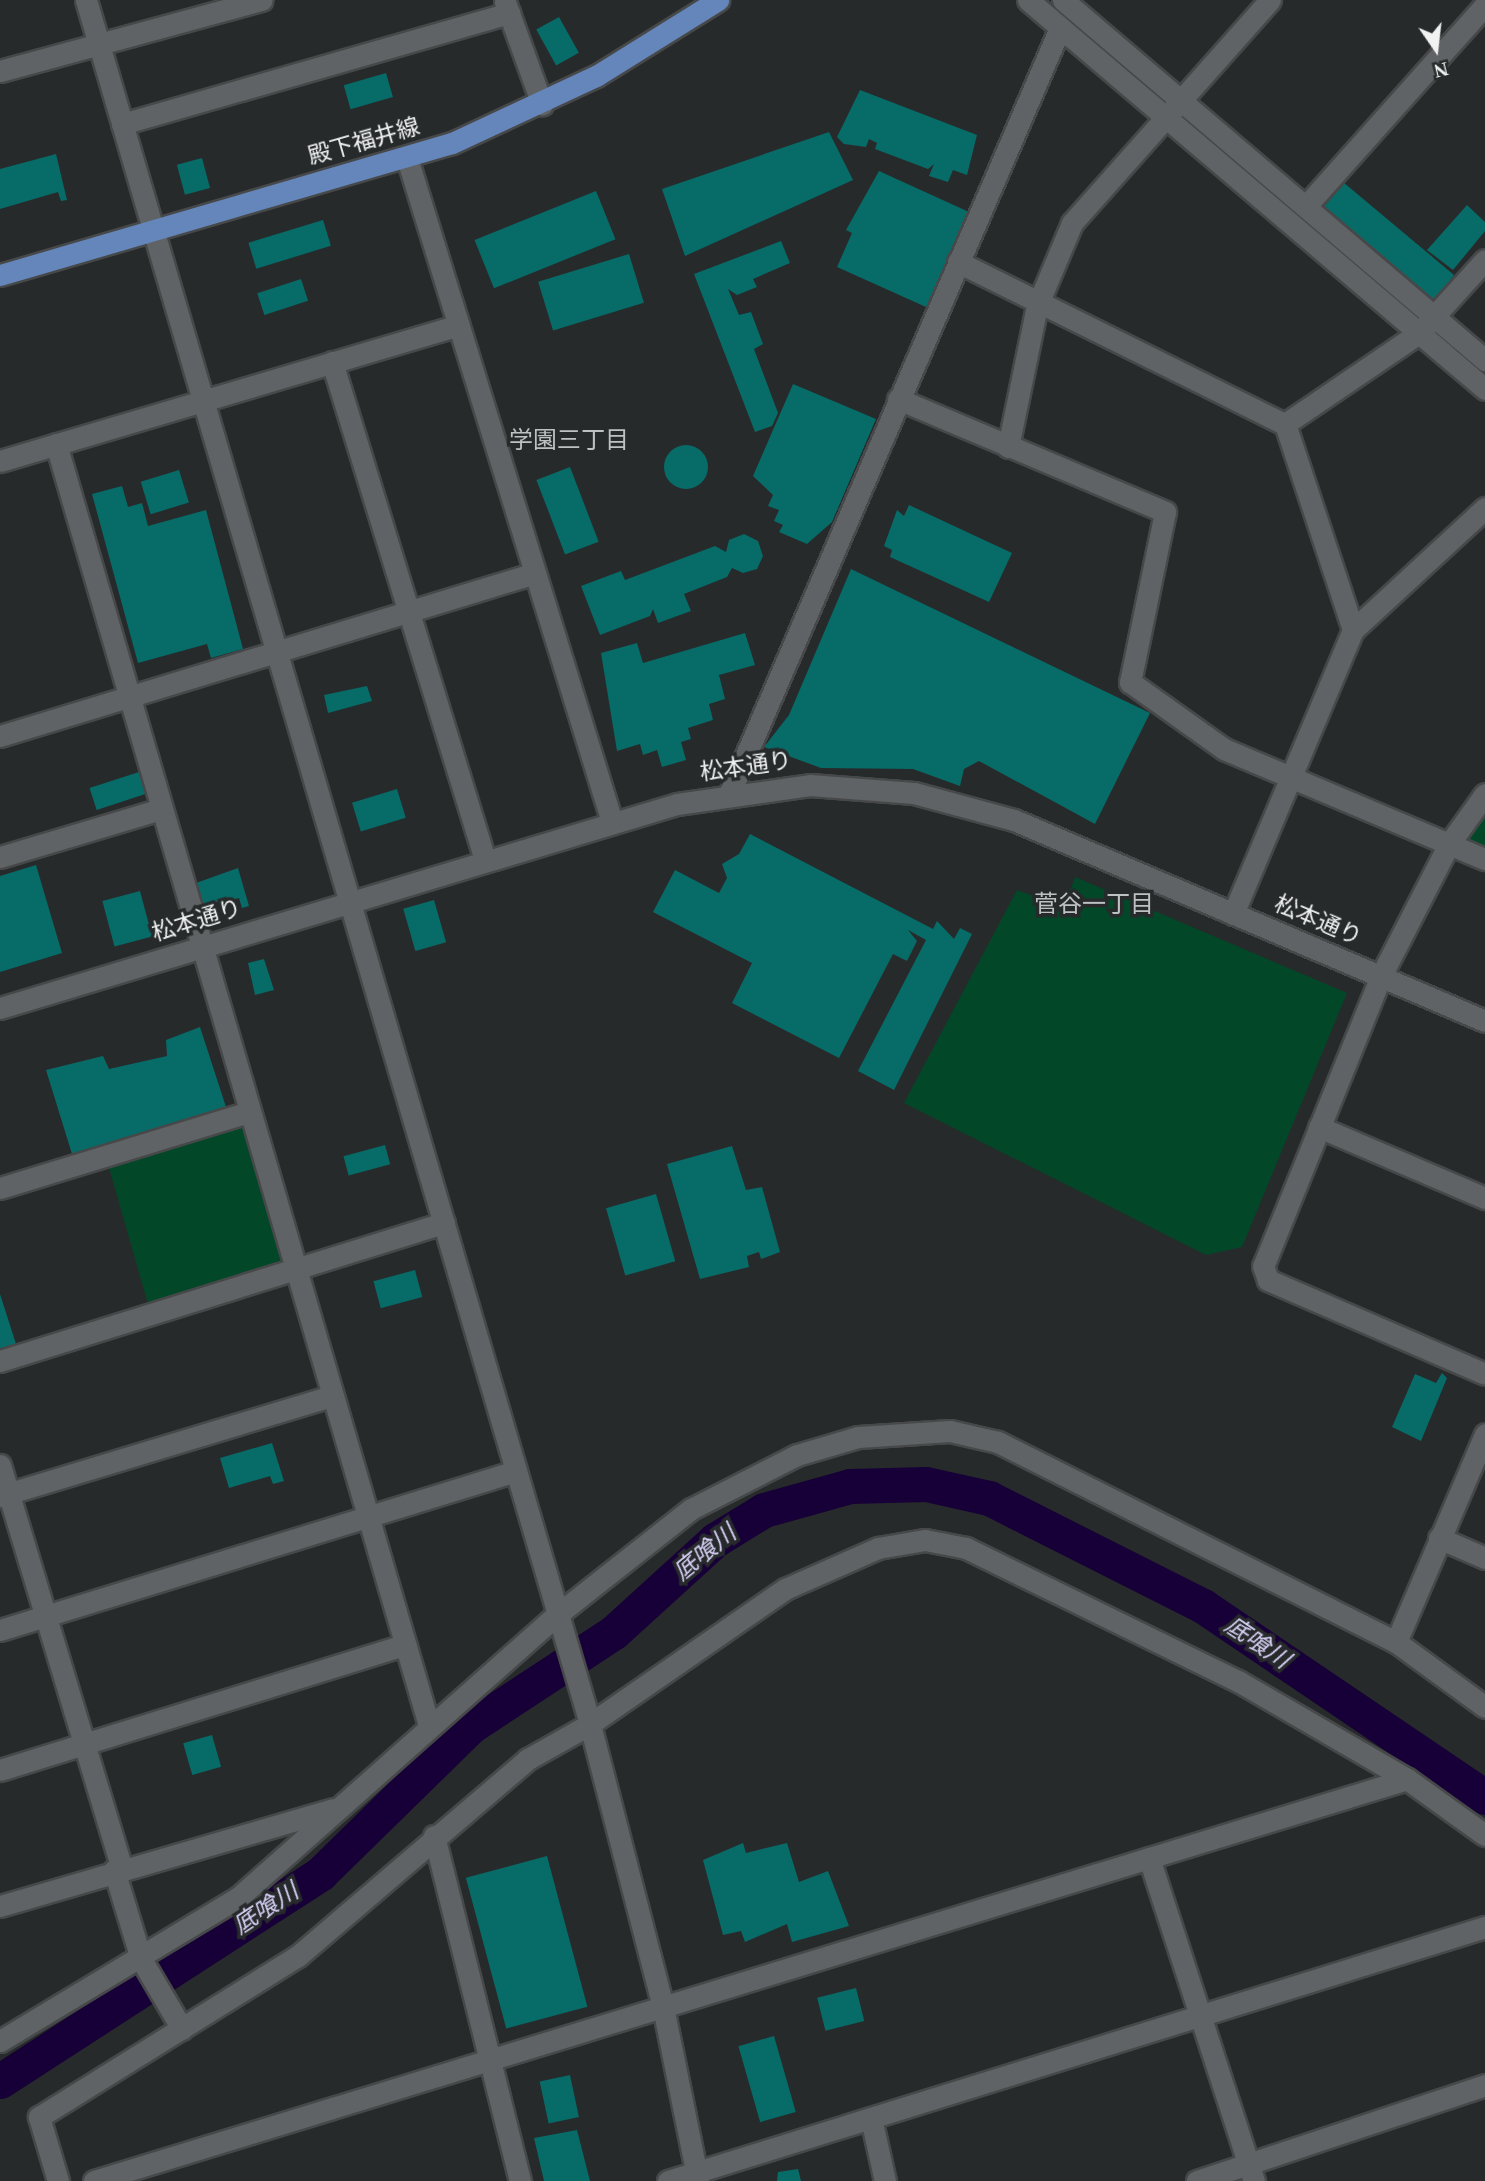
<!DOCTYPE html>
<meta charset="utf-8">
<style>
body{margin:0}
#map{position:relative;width:1485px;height:2181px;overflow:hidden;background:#272a2b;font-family:"Times New Roman","Noto Sans JP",serif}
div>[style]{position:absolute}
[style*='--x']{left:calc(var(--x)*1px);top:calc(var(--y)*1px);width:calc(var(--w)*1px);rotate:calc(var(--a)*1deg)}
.green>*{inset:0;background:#034729;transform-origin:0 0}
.river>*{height:35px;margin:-17.5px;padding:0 17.5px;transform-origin:17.5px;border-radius:17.5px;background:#160037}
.building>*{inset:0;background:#076b68;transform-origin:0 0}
.round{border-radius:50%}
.roads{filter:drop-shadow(2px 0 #464849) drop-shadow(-2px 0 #464849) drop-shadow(0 2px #464849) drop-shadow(0 -2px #464849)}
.minor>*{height:21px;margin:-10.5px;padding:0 10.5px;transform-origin:10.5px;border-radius:10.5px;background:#606365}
.major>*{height:21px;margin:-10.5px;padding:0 10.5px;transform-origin:10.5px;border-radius:10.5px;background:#6586bb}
span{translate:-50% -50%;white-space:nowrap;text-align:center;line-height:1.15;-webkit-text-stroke:7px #272a2b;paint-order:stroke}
.street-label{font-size:23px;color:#f0f2f2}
.neighbourhood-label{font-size:24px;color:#bdc1c2}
.water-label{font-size:24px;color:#d8d1f7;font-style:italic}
.north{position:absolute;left:1401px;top:14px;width:70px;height:70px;-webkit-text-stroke:5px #272a2b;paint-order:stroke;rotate:166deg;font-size:19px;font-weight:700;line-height:28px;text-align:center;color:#f0f2f2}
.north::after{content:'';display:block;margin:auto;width:24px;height:32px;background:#f0f2f2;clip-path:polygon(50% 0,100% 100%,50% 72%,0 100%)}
</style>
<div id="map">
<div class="green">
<div style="clip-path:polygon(1485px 797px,1485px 859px,1449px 843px)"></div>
<div style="clip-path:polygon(1075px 877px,1347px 993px,1242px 1247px,1206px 1255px,904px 1103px,1017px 890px,1064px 907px)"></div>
<div style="left:249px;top:1112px;width:164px;height:150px;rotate:74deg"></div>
</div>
<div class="river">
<div style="--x:0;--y:2081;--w:382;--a:-32.9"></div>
<div style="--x:321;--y:1873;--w:210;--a:-44.4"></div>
<div style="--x:471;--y:1726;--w:171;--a:-33.3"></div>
<div style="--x:614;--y:1632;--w:137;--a:-42.3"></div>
<div style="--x:715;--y:1540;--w:57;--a:-31.5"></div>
<div style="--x:764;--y:1510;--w:89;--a:-15.6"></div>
<div style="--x:850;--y:1486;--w:76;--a:-1.5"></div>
<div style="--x:926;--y:1484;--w:65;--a:12.5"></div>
<div style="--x:989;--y:1498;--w:240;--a:26.8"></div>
<div style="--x:1203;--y:1606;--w:341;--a:34.1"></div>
</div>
<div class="building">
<div style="left:559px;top:17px;width:41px;height:26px;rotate:61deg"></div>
<div style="left:386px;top:73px;width:25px;height:44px;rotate:74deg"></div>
<div style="clip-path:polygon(860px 90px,977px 135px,967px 175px,953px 170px,948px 182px,929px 176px,934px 164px,928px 169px,875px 149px,877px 143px,869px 139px,866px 147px,844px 144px,837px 137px)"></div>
<div style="clip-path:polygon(829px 132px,853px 180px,685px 256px,662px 189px)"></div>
<div style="clip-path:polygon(56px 154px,67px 200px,61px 201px,58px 192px,0 209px,0 169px)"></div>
<div style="left:202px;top:158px;width:31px;height:26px;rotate:75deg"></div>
<div style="clip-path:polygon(879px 171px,969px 212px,926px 307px,837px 267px,852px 233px,846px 230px)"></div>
<div style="clip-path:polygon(1343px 182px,1454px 275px,1436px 301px,1427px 303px,1325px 213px,1322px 205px)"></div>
<div style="left:596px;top:191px;width:52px;height:131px;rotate:68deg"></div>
<div style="clip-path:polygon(1467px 205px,1485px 222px,1485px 231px,1453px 270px,1427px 250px)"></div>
<div style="left:323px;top:220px;width:27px;height:78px;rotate:73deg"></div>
<div style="clip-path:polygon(781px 241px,790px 263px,753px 279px,757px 287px,737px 295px,728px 289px,739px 315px,751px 312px,763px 344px,754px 349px,778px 413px,772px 426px,755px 432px,694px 274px)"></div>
<div style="left:629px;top:254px;width:51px;height:95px;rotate:73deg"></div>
<div style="left:301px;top:279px;width:23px;height:46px;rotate:72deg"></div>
<div style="clip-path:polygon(793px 384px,876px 419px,832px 522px,807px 544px,779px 532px,783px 525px,774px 521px,779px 510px,768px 506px,773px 495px,753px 476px)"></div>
<div class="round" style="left:664px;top:445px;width:44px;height:44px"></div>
<div style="left:570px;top:467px;width:80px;height:36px;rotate:69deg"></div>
<div style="left:179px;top:470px;width:34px;height:40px;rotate:73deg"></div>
<div style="clip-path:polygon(122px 486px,128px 507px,142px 503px,148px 526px,206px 510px,243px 649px,211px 658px,207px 644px,138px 663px,92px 494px)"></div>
<div style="clip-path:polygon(909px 505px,1012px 553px,989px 602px,890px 557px,892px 550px,884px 546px,897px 510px,904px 516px)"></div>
<div style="clip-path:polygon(744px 534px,758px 541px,763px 556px,757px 569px,743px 573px,732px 568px,727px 577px,684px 594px,691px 611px,658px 623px,653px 609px,650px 616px,600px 635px,581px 586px,621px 571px,625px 580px,715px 546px,726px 552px,729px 540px)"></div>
<div style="clip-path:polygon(851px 569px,1150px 713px,1095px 824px,979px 761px,964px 769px,960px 786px,913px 769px,821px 768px,764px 747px,789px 715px)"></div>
<div style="clip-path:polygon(745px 633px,755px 665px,719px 675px,725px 699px,709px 704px,713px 720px,688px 728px,691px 739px,681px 742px,686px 760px,662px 767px,657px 750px,643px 755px,640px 744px,617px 751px,601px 653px,637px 643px,643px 663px)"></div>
<div style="clip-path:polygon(367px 686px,372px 701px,328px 713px,324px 695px)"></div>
<div style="left:139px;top:772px;width:23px;height:52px;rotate:72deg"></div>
<div style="left:397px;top:789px;width:30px;height:47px;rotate:73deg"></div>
<div style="clip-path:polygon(750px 834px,933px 929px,937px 921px,954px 939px,960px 928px,972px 934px,894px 1090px,858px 1071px,926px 940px,908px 930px,917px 941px,907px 961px,893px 954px,839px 1058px,732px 1003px,752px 963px,653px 912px,675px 870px,719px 893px,727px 878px,722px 864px,739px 854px)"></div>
<div style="clip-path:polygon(36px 865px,62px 953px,0 972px,0 876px)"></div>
<div style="clip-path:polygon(238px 868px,249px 906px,242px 908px,239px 898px,204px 908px,196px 883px)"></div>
<div style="left:140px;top:891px;width:47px;height:39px;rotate:75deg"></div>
<div style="left:434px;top:900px;width:44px;height:32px;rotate:74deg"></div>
<div style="clip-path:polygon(264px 959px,274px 990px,255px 995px,248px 963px)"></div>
<div style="clip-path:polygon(200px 1027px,226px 1107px,72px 1154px,46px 1070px,103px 1056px,109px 1069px,167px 1056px,166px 1040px)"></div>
<div style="left:385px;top:1145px;width:20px;height:43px;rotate:75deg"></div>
<div style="clip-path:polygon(732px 1146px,746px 1190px,762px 1187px,780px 1252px,761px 1259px,759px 1252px,747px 1256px,749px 1267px,700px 1279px,667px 1164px)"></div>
<div style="left:656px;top:1194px;width:70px;height:52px;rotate:74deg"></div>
<div style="left:415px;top:1270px;width:28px;height:43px;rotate:75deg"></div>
<div style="clip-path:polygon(0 1294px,16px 1344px,0 1349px)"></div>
<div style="clip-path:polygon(1442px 1373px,1447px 1378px,1421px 1441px,1392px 1427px,1415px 1374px,1436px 1383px)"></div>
<div style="clip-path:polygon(272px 1443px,284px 1481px,273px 1484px,270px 1476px,229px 1488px,220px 1458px)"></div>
<div style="left:212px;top:1735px;width:33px;height:30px;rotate:74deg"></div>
<div style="clip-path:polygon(743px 1843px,746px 1853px,787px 1843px,799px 1882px,828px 1871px,849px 1926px,792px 1942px,787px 1924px,745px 1942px,741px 1931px,723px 1935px,703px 1860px)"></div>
<div style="left:547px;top:1856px;width:156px;height:84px;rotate:75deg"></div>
<div style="left:856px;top:1988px;width:34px;height:40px;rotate:76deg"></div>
<div style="left:774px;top:2036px;width:79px;height:37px;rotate:74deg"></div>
<div style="left:570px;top:2075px;width:43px;height:31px;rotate:78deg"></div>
<div style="clip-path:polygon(577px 2130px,590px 2181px,544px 2181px,534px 2138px)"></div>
<div style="clip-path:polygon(798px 2169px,801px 2181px,777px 2181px,778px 2172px)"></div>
</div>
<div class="roads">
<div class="minor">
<div style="--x:86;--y:0;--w:1785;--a:73.7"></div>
<div style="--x:587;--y:1713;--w:304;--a:75.5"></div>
<div style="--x:663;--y:2007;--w:177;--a:78.6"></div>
<div style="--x:1028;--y:0;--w:600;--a:40.4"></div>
<div style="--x:1063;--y:0;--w:555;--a:40.47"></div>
<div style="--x:505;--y:2;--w:109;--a:70.1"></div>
<div style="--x:0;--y:71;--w:271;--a:-15.2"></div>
<div style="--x:122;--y:124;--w:403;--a:-16"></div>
<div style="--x:407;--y:158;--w:695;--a:72.84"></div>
<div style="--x:1306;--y:206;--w:269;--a:-48.3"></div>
<div style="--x:958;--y:262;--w:365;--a:26.4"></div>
<div style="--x:1285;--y:424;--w:217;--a:71.7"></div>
<div style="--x:332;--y:362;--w:521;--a:72.92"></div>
<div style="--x:898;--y:399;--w:290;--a:22.9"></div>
<div style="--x:1165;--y:512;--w:174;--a:101.6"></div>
<div style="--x:1130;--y:682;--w:115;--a:35.5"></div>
<div style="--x:1224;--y:749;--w:283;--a:22.9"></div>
<div style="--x:1285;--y:424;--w:162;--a:-34.2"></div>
<div style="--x:1419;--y:333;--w:98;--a:-47.9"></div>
<div style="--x:56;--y:444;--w:1334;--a:73.77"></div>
<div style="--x:1008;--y:447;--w:144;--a:-78.4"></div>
<div style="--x:1037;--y:306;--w:90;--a:-67.1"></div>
<div style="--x:1072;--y:223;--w:298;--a:-48.4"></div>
<div style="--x:0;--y:461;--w:478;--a:-16.5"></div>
<div style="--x:0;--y:736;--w:559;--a:-16.94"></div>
<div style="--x:730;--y:792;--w:832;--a:-66.64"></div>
<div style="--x:1485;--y:794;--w:62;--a:125.8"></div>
<div style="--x:1449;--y:844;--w:148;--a:117.3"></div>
<div style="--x:1381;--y:976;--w:313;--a:112.1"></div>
<div style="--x:1263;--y:1266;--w:15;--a:70"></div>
<div style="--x:1268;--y:1280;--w:236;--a:23.4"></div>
<div style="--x:0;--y:857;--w:168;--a:-16.6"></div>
<div style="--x:1233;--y:914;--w:308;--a:-67.1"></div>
<div style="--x:1353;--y:630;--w:180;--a:-42.7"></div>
<div style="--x:0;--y:1008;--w:707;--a:-16.77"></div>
<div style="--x:677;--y:804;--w:134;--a:-8.1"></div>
<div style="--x:810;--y:785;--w:104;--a:4.4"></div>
<div style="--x:914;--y:793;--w:104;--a:15.1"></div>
<div style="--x:1014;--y:820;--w:512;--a:23.11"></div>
<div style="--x:1319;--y:1127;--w:181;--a:23.2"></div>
<div style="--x:0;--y:1188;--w:260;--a:-17"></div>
<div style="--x:0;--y:1361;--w:465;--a:-17.3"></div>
<div style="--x:0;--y:1465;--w:421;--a:73.2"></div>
<div style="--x:0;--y:1496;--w:347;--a:-16.8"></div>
<div style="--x:1439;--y:1538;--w:50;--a:23.5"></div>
<div style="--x:0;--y:1630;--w:540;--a:-17.13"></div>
<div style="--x:1396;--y:1642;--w:226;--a:-66.8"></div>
<div style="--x:0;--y:1770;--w:424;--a:-17.2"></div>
<div style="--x:434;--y:1836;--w:356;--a:76"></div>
<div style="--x:1149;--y:1858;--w:340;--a:72"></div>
<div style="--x:114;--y:1870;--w:93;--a:73.1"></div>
<div style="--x:141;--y:1959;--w:81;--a:59.6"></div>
<div style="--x:0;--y:1906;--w:347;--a:-16.2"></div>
<div style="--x:0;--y:2041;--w:279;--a:-31.1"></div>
<div style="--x:239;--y:1897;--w:426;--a:-41.6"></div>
<div style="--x:558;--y:1614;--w:169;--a:-38.3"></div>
<div style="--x:691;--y:1509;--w:119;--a:-27"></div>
<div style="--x:797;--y:1455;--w:64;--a:-16.4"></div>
<div style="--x:858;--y:1437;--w:92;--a:-3.7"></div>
<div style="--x:950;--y:1431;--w:49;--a:12.9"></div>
<div style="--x:998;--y:1442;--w:445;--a:26.7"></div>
<div style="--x:1396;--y:1642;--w:110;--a:36.1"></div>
<div style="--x:871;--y:2118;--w:65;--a:77.5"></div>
<div style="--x:58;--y:2181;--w:67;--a:-106.5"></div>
<div style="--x:39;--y:2117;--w:305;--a:-31.9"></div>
<div style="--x:298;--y:1956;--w:303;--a:-40.6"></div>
<div style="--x:528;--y:1759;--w:71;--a:-29.4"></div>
<div style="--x:590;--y:1724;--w:237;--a:-34.7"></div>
<div style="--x:785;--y:1589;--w:102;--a:-23.8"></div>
<div style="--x:878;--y:1548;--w:48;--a:-9.7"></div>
<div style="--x:925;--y:1540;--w:42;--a:11"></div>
<div style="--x:966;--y:1548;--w:303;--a:26.1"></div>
<div style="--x:1238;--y:1681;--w:195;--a:30.1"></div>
<div style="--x:1407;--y:1779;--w:96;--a:35.7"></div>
<div style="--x:94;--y:2181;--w:1373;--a:-17.02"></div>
<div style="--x:668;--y:2181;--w:856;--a:-17.27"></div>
<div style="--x:1197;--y:2181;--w:304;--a:-18.4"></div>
</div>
<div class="major">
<div style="--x:0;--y:275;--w:471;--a:-16.3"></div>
<div style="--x:452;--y:143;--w:159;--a:-25"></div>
<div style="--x:596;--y:76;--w:144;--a:-31.9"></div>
</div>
</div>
<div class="street-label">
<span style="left:364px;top:142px;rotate:-16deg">殿下福井線</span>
<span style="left:746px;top:767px;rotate:-8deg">松本通り</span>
<span style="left:197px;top:921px;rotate:-17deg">松本通り</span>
<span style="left:1318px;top:921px;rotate:23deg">松本通り</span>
</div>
<div class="neighbourhood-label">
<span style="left:569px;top:441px">学園三丁目</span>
<span style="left:1094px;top:905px">菅谷一丁目</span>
</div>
<div class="water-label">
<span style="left:705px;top:1553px;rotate:-39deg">底喰川</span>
<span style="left:1257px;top:1643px;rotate:34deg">底喰川</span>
<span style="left:266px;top:1909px;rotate:-33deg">底喰川</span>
</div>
<div class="north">N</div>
</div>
